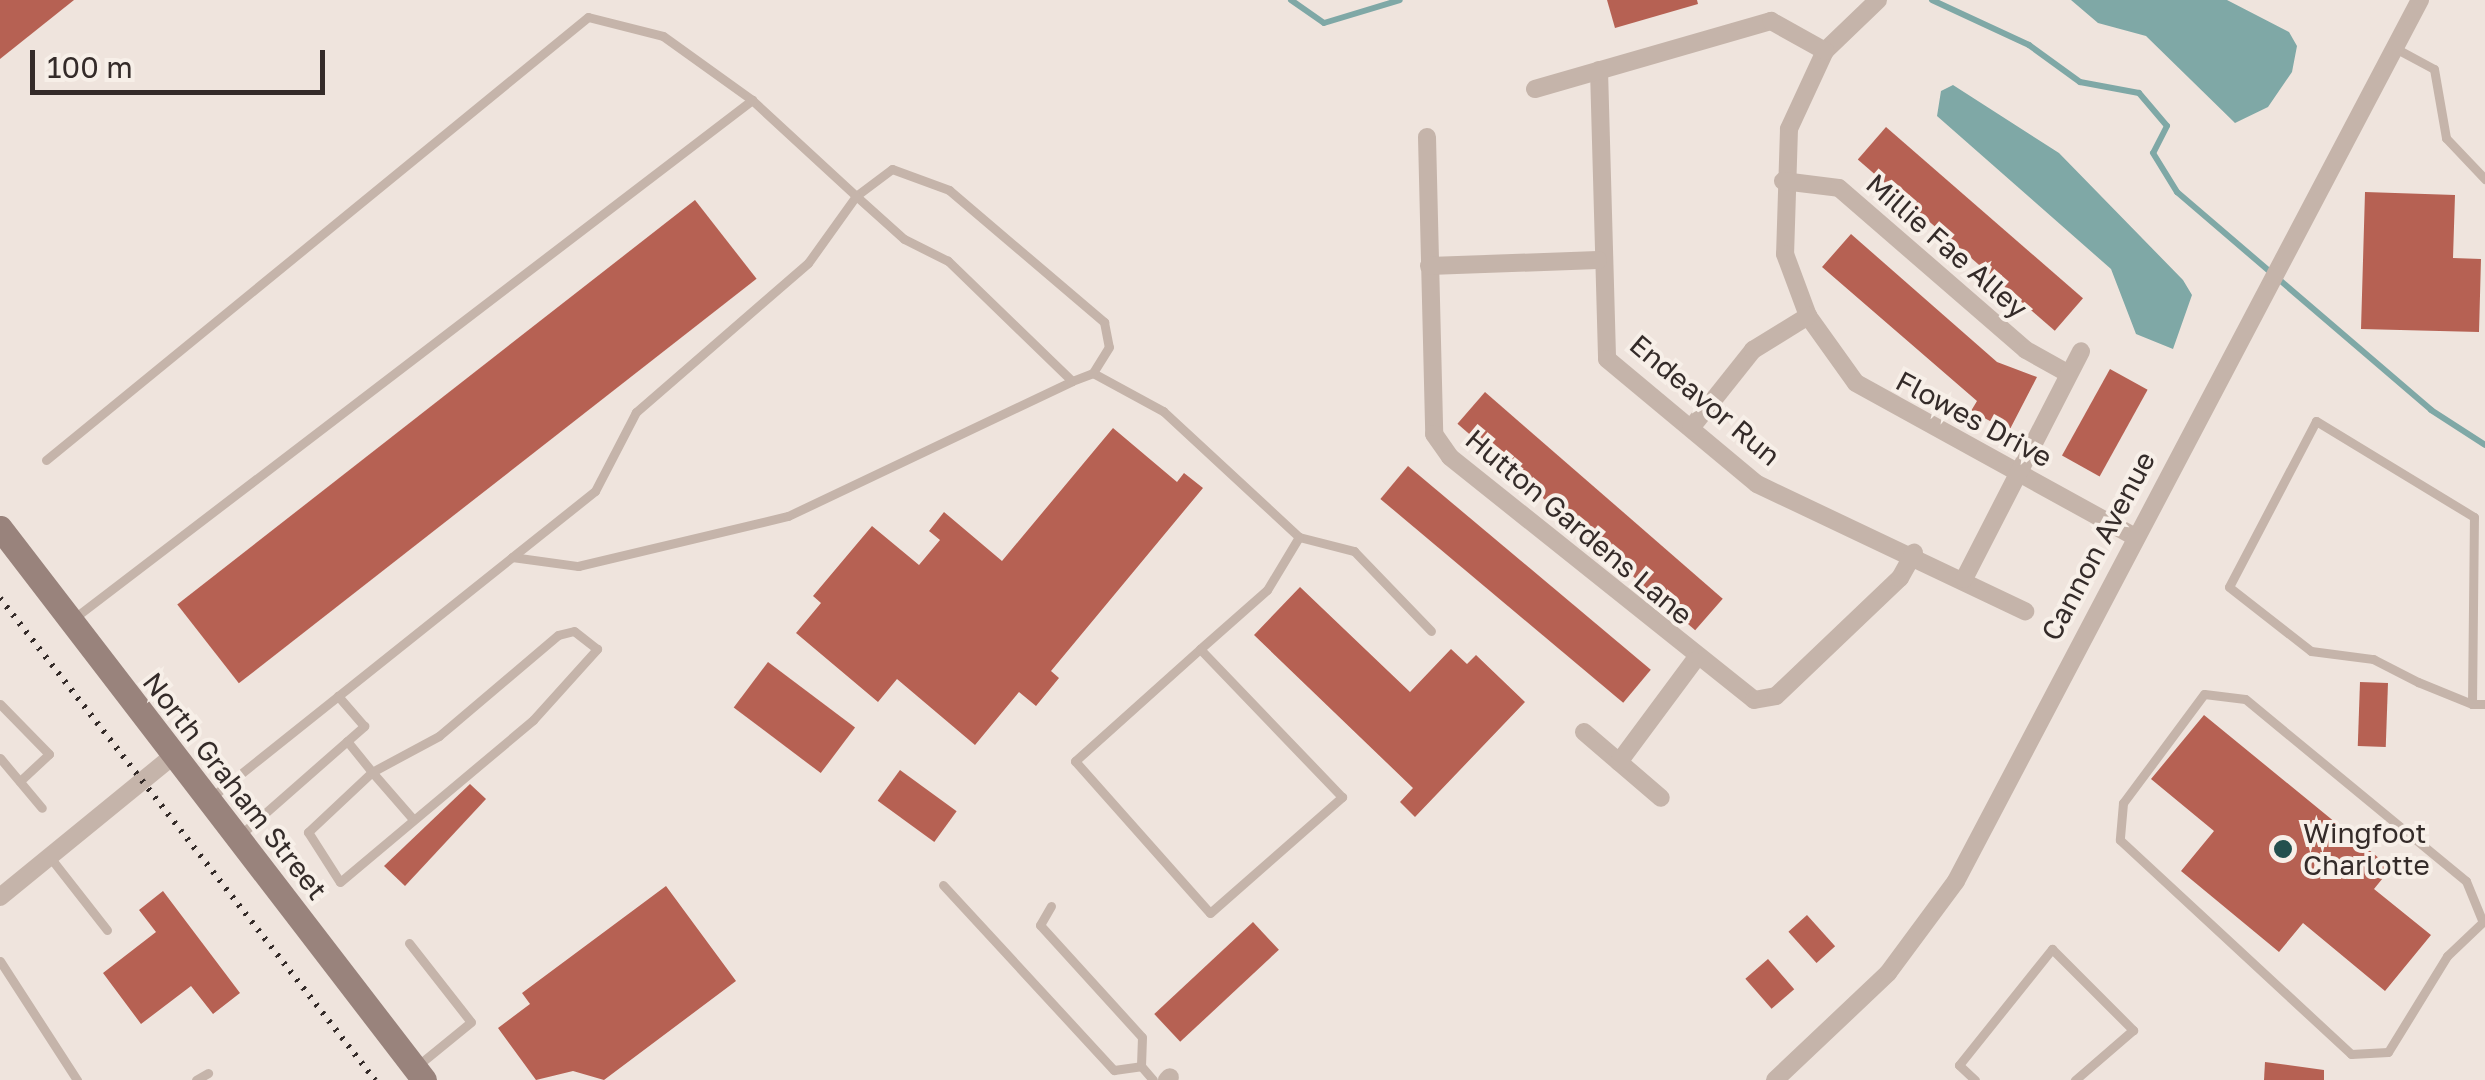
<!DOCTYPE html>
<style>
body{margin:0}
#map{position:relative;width:2485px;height:1080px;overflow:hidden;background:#efe4dd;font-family:"Golos Text",sans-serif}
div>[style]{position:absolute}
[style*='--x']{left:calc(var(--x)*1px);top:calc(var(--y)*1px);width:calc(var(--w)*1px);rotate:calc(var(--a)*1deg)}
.water>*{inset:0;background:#7fa8a6}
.stream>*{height:6px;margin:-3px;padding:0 3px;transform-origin:3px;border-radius:3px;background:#7fa8a6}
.building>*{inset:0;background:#b66153;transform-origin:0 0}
.service>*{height:9px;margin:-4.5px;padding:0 4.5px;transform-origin:4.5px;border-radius:4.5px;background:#c5b4aa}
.minor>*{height:18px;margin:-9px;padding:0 9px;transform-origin:9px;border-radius:9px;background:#c5b4aa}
.secondary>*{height:25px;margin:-12.5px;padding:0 12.5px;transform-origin:12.5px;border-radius:12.5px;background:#99837c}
.rail>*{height:6px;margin-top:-3px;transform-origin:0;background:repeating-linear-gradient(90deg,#342b29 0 2.5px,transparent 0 10.5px)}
.dots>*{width:28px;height:28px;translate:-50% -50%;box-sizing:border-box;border:5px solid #f7efe8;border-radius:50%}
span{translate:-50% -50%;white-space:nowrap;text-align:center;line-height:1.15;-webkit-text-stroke:8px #f7efe8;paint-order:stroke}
.street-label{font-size:28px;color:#342b29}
.poi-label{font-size:28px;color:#342b29}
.left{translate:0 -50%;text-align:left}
.scale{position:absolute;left:30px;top:50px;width:295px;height:45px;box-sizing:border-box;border:5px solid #342b29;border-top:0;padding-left:12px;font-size:30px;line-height:35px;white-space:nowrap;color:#342b29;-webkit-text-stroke:8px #f7efe8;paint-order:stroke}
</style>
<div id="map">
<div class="water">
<div style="clip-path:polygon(2071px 0,2227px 0,2289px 32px,2297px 46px,2292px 72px,2268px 107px,2235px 123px,2146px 36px,2098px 23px)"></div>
<div style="clip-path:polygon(1953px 85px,2059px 153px,2183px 280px,2192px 295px,2173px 349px,2136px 334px,2111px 269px,1937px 116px,1941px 91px)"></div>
</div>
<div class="stream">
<div style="--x:1291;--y:0;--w:40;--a:34.9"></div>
<div style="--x:1324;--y:23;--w:79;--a:-16.8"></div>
<div style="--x:1932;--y:0;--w:107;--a:24.9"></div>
<div style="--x:2029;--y:45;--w:63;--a:36"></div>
<div style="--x:2080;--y:82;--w:60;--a:10.6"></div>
<div style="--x:2139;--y:93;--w:43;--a:49.7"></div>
<div style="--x:2167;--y:126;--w:30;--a:117"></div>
<div style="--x:2153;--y:153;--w:46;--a:58.4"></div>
<div style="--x:2177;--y:192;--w:335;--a:40.6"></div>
<div style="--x:2431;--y:410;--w:64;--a:32.9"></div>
</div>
<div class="building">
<div style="clip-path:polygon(0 0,74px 0,0 59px)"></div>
<div style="clip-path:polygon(1607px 0,1697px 0,1698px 4px,1615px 28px)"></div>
<div style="left:1886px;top:127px;width:261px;height:43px;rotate:41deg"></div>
<div style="clip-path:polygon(2365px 192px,2455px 195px,2453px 258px,2481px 259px,2479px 332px,2361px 329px)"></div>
<div style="left:695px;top:200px;width:100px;height:657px;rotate:52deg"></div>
<div style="clip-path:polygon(1851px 234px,1997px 362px,2037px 377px,2009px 431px,1971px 411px,1977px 401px,1822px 267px)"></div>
<div style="left:2110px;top:369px;width:43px;height:99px;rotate:29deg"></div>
<div style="left:1485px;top:392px;width:315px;height:42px;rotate:41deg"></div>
<div style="clip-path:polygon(1113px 428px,1177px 482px,1184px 473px,1203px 488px,1051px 671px,1059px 678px,1036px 706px,1019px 692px,975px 745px,897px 679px,878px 702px,796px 633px,821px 603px,813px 596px,872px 526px,919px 565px,940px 540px,929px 531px,944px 512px,1002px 561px)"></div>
<div style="left:1408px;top:466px;width:317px;height:43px;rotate:40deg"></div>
<div style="clip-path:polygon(1300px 587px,1410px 692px,1451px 649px,1467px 664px,1476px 655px,1525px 702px,1415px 817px,1400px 802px,1413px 788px,1254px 635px)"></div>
<div style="left:768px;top:662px;width:109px;height:57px;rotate:37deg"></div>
<div style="left:2360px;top:682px;width:28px;height:64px;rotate:2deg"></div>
<div style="clip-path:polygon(2204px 715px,2391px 868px,2374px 889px,2431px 935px,2385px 991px,2303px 923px,2279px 952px,2181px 871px,2214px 831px,2151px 779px)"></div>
<div style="left:900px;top:770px;width:70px;height:38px;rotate:36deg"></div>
<div style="clip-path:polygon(470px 784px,486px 799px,405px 886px,384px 866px)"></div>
<div style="clip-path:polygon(666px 886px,736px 981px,604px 1080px,573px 1071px,536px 1080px,498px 1028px,530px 1004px,522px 993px)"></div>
<div style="clip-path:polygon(163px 891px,240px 993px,213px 1014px,191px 986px,141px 1024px,103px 973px,156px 932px,139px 910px)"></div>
<div style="left:1807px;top:915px;width:42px;height:25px;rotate:48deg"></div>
<div style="left:1253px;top:922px;width:38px;height:135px;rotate:47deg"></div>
<div style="left:1768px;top:959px;width:40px;height:30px;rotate:49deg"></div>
<div style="clip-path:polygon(2265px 1062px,2324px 1070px,2324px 1080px,2264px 1080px)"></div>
</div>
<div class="service">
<div style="--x:2395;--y:48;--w:44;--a:28.3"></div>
<div style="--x:2434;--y:69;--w:70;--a:80.1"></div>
<div style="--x:2446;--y:138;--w:57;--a:46.4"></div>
<div style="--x:1093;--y:373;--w:80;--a:28.5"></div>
<div style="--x:1163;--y:411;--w:185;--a:42.8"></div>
<div style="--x:1299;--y:537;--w:57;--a:14.3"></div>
<div style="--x:1354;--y:551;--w:111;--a:46.1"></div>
<div style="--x:46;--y:460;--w:700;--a:-39.26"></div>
<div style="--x:588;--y:17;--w:77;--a:14.2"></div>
<div style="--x:663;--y:36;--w:110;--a:35.7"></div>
<div style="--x:512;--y:557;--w:67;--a:7.8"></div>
<div style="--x:578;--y:566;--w:216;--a:-13.4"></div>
<div style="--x:788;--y:516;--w:314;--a:-25.4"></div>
<div style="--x:1072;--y:381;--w:173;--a:-135.9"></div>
<div style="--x:948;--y:261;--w:49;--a:-153.4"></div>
<div style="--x:904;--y:239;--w:64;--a:-138.1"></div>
<div style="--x:856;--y:196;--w:45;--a:-36.9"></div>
<div style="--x:892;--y:169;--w:61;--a:20.2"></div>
<div style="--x:949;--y:190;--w:204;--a:40.4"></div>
<div style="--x:1104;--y:322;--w:25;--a:79"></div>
<div style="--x:1109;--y:347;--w:31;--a:122"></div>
<div style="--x:1093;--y:373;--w:22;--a:159"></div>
<div style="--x:73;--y:619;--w:855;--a:-37.39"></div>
<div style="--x:752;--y:100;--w:142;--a:42.7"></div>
<div style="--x:856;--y:196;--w:82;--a:125.6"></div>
<div style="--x:808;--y:263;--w:228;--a:139.1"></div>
<div style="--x:636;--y:412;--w:89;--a:117.4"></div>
<div style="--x:595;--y:491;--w:490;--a:141.4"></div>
<div style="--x:1200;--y:649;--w:168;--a:138.1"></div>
<div style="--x:1075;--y:761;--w:203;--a:48.4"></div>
<div style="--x:1210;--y:913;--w:176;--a:-41.3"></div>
<div style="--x:1342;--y:797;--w:205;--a:-133.8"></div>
<div style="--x:1200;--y:649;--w:89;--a:-41.4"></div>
<div style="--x:1267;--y:590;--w:62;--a:-58.9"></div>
<div style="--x:0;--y:704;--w:70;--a:45.6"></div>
<div style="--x:49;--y:754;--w:40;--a:137"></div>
<div style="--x:2472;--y:704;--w:187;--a:-89.4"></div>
<div style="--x:2474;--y:517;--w:185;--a:-148.7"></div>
<div style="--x:2316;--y:421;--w:187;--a:117.7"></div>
<div style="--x:2229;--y:587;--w:104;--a:38"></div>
<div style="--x:2311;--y:651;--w:63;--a:7.4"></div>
<div style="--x:2373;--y:659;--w:51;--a:27.1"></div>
<div style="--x:2418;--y:682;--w:58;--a:22.2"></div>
<div style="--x:2472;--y:704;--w:13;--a:0"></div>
<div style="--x:347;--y:741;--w:40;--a:51"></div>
<div style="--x:372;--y:772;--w:88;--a:136.8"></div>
<div style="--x:308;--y:832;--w:59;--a:57.4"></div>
<div style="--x:340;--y:882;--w:252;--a:-40"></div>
<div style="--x:533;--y:720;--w:96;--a:-48"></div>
<div style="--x:597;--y:649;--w:29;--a:-142"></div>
<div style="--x:574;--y:631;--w:16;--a:166"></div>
<div style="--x:558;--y:635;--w:156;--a:139.7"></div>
<div style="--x:439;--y:736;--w:76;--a:151.8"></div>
<div style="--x:372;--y:772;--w:61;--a:49"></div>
<div style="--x:0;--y:758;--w:65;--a:50"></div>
<div style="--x:239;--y:836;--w:167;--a:-41.3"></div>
<div style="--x:364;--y:726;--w:40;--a:-131"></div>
<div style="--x:49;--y:856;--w:94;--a:51.9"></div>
<div style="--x:943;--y:885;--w:252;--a:47.3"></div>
<div style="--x:1114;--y:1070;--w:27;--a:-8"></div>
<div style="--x:1141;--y:1066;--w:18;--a:49"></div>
<div style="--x:1051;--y:906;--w:22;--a:120"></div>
<div style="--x:1040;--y:925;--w:151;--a:47.7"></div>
<div style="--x:1142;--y:1037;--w:29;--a:92"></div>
<div style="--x:2482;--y:920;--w:42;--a:-112.3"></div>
<div style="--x:2466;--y:881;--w:286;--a:-140.5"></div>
<div style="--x:2245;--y:699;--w:41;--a:-173"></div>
<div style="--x:2204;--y:694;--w:136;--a:126.6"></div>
<div style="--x:2123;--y:803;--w:37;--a:95"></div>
<div style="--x:2120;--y:840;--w:315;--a:42.8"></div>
<div style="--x:2351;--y:1054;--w:37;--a:-3"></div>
<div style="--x:2388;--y:1052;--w:113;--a:-58.4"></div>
<div style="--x:2447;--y:956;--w:52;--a:-43.5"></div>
<div style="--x:409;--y:943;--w:100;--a:51.9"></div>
<div style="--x:471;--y:1022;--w:70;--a:140.8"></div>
<div style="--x:0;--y:961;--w:142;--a:57.1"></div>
<div style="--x:196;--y:1080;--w:14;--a:-30"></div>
<div style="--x:1975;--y:1080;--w:22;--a:-137"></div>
<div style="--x:1959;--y:1065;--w:149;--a:-51.3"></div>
<div style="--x:2052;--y:949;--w:115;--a:45"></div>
<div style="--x:2133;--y:1030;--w:77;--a:139.2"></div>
</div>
<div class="minor">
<div style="--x:1878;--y:0;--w:74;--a:136.1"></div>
<div style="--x:1825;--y:51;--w:86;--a:114.8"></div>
<div style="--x:1789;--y:129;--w:125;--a:91.8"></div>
<div style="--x:1785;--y:254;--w:66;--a:69.6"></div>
<div style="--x:1808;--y:316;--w:82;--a:54.4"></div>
<div style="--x:1856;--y:383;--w:316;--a:28.9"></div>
<div style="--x:1599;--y:70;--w:289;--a:88.4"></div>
<div style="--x:1607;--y:359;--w:195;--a:39.8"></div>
<div style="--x:1757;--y:484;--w:297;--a:25.4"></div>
<div style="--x:1535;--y:89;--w:246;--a:-16.1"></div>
<div style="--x:1771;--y:21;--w:62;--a:29.1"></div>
<div style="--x:1427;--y:137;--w:297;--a:88.6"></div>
<div style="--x:1434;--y:434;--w:28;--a:55"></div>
<div style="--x:1450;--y:457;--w:389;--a:38.6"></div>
<div style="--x:1754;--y:700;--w:22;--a:-10"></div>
<div style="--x:1776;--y:696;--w:171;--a:-43.6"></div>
<div style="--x:1900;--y:578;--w:29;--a:-61"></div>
<div style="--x:1783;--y:181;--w:56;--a:7.1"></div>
<div style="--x:1839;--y:188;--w:247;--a:40.9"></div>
<div style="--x:2026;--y:350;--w:49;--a:29.2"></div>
<div style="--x:1429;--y:266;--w:169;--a:-2"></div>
<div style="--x:1691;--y:428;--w:100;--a:-51.5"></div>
<div style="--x:1753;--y:350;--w:65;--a:-31.7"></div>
<div style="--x:1964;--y:579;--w:256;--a:-62.8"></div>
<div style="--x:1584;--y:732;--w:101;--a:40.6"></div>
<div style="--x:1619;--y:762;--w:126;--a:-53.4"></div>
<div style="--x:0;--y:897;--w:223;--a:-39.2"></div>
<div style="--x:1167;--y:1080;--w:4;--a:-45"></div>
<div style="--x:1775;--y:1080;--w:156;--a:-43.4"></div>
<div style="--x:1888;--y:973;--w:114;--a:-53.5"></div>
<div style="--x:1956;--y:881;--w:996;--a:-62.23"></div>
</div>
<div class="secondary">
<div style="--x:0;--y:528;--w:696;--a:52.47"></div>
</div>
<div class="rail">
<div style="--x:0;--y:598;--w:611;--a:52.12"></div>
</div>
<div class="dots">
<div style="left:2283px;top:849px;background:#23504e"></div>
</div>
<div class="street-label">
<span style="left:1947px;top:246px;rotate:41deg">Millie Fae Alley</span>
<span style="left:1705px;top:400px;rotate:40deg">Endeavor Run</span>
<span style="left:1974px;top:419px;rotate:28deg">Flowes Drive</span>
<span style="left:1579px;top:527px;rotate:40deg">Hutton Gardens Lane</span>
<span style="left:2098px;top:546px;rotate:-62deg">Cannon Avenue</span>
<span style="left:235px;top:786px;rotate:52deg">North Graham Street</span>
</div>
<div class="poi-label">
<span class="left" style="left:2303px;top:849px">Wingfoot<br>Charlotte</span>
</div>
<div class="scale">100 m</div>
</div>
